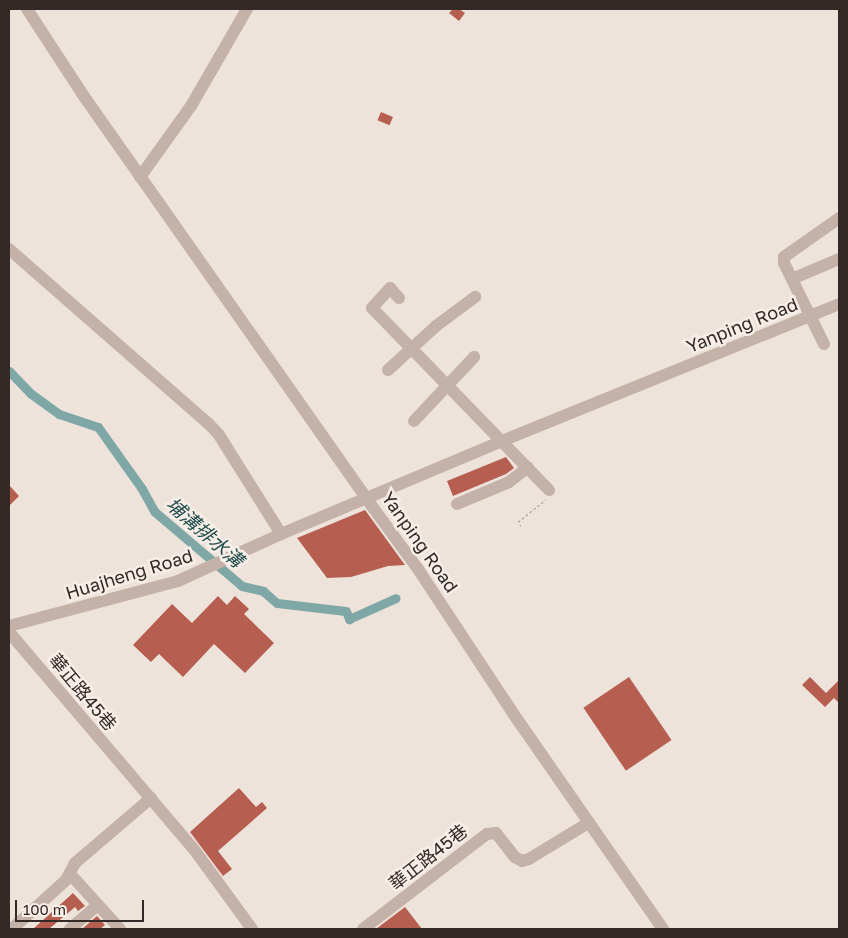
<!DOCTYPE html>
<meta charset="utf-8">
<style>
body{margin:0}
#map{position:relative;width:848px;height:938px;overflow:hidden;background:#eee3db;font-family:"Golos Text","Noto Sans TC",sans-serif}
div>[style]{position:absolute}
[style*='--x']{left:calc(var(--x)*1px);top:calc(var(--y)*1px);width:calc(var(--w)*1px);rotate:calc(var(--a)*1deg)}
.canal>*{height:9px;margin:-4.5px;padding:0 4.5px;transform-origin:4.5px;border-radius:4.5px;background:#7ea7a5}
.building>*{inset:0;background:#b65f51;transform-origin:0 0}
.path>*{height:1px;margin-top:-0.5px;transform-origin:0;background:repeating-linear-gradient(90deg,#b09d93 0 2.5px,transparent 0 5px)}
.minor>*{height:12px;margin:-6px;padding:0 6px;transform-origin:6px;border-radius:6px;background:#c4b2a9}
span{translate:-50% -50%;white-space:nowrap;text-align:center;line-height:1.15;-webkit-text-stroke:5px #f6eee7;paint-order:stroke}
.street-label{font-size:18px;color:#332a28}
.water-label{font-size:19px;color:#234f4d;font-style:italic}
.frame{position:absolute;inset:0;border:10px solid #332a28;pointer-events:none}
.scale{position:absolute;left:15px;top:900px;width:129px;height:22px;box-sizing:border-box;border:2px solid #332a28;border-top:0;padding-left:6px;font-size:15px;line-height:18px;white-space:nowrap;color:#332a28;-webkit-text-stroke:4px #f6eee7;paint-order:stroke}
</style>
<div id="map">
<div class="canal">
<div style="--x:9;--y:371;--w:30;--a:46"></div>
<div style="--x:30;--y:393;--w:36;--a:36"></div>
<div style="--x:59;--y:414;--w:41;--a:18.4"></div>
<div style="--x:98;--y:427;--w:76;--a:54.6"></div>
<div style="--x:142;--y:489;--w:26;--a:61"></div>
<div style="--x:155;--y:512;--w:114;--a:40.4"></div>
<div style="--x:242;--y:586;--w:22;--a:13"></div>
<div style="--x:263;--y:591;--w:18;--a:41"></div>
<div style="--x:277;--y:603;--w:69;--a:6.6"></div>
<div style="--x:346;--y:611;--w:9;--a:69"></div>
<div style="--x:349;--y:619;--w:51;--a:-24.1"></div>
</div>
<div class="building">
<div style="clip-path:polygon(453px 9px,459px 9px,465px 13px,459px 21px,449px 13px)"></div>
<div style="left:381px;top:112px;width:13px;height:9px;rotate:23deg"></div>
<div style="clip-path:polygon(506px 457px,514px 468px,506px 474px,453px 496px,447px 481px)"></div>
<div style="clip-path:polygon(9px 485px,19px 496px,9px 506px)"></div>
<div style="clip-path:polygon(365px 510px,405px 565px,388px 566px,351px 577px,327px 578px,297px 538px)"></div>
<div style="clip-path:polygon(218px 596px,227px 605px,235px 596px,249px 609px,244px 614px,274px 643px,245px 673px,214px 644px,183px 677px,159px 654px,151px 662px,133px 645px,172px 604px,192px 623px)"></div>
<div style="left:629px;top:677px;width:76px;height:55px;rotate:56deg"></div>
<div style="clip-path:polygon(810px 677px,826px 693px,839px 680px,839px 703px,834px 698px,825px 707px,802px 685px)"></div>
<div style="clip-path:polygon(239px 788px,256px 807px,262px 802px,267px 808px,218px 851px,232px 869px,223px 876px,190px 832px)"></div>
<div style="clip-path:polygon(73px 893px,85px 906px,78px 911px,75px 907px,49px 929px,33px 929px)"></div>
<div style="clip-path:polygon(405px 907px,422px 929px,376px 929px)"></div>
<div style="clip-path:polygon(97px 916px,105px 925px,100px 929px,82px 929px)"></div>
</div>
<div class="path">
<div style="--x:521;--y:526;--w:5;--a:-127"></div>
<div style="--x:518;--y:522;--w:36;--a:-39"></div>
</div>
<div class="minor">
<div style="--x:27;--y:9;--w:103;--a:56.9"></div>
<div style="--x:83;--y:95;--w:492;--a:54.9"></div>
<div style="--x:366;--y:498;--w:88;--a:53.8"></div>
<div style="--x:418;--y:569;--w:180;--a:56.6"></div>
<div style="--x:517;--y:719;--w:256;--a:55.2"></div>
<div style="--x:140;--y:177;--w:87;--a:-54.3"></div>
<div style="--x:191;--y:106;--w:112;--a:-60"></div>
<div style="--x:9;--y:249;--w:264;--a:41.2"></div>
<div style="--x:208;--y:423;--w:16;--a:47"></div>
<div style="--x:219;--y:435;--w:117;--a:57.9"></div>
<div style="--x:792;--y:279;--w:51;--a:-23.1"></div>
<div style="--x:399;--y:298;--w:13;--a:-132"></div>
<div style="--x:390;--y:288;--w:27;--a:132"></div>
<div style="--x:372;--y:308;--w:254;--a:45.8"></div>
<div style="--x:824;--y:344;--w:90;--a:-116.3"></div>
<div style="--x:784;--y:263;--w:6;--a:-90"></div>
<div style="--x:784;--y:257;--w:67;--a:-35.3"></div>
<div style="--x:388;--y:370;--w:65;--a:-42.5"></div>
<div style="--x:436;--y:326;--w:49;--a:-36.6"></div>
<div style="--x:414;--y:421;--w:88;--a:-46.8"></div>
<div style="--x:457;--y:504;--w:56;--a:-22.9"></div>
<div style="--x:509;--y:482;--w:24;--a:-38"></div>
<div style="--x:9;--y:626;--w:175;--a:-14.9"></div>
<div style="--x:178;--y:581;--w:113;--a:-24.5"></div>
<div style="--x:281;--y:534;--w:240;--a:-22.8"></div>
<div style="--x:502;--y:441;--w:364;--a:-22.1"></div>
<div style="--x:9;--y:632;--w:284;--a:49.6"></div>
<div style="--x:193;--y:848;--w:100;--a:53.9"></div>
<div style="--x:71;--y:875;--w:73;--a:47.8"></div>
<div style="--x:12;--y:929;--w:73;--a:-42.2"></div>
<div style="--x:66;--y:880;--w:19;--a:-62"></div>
<div style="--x:75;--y:863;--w:100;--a:-40.5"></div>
<div style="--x:70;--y:929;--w:37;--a:-41"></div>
<div style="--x:363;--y:929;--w:156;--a:-37.5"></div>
<div style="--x:487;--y:834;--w:9;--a:-6"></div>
<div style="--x:496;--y:833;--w:31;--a:52"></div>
<div style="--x:515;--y:857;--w:8;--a:30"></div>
<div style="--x:522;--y:861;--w:7;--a:-16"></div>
<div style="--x:529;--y:859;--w:69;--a:-31.4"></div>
</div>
<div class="street-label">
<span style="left:742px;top:325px;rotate:-22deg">Yanping Road</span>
<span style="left:420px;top:542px;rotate:55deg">Yanping Road</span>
<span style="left:129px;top:574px;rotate:-17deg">Huajheng Road</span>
<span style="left:83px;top:692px;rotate:50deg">華正路45巷</span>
<span style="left:428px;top:857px;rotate:-38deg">華正路45巷</span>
</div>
<div class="water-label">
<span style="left:205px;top:532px;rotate:41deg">埔溝排水溝</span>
</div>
<div class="frame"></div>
<div class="scale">100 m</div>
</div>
